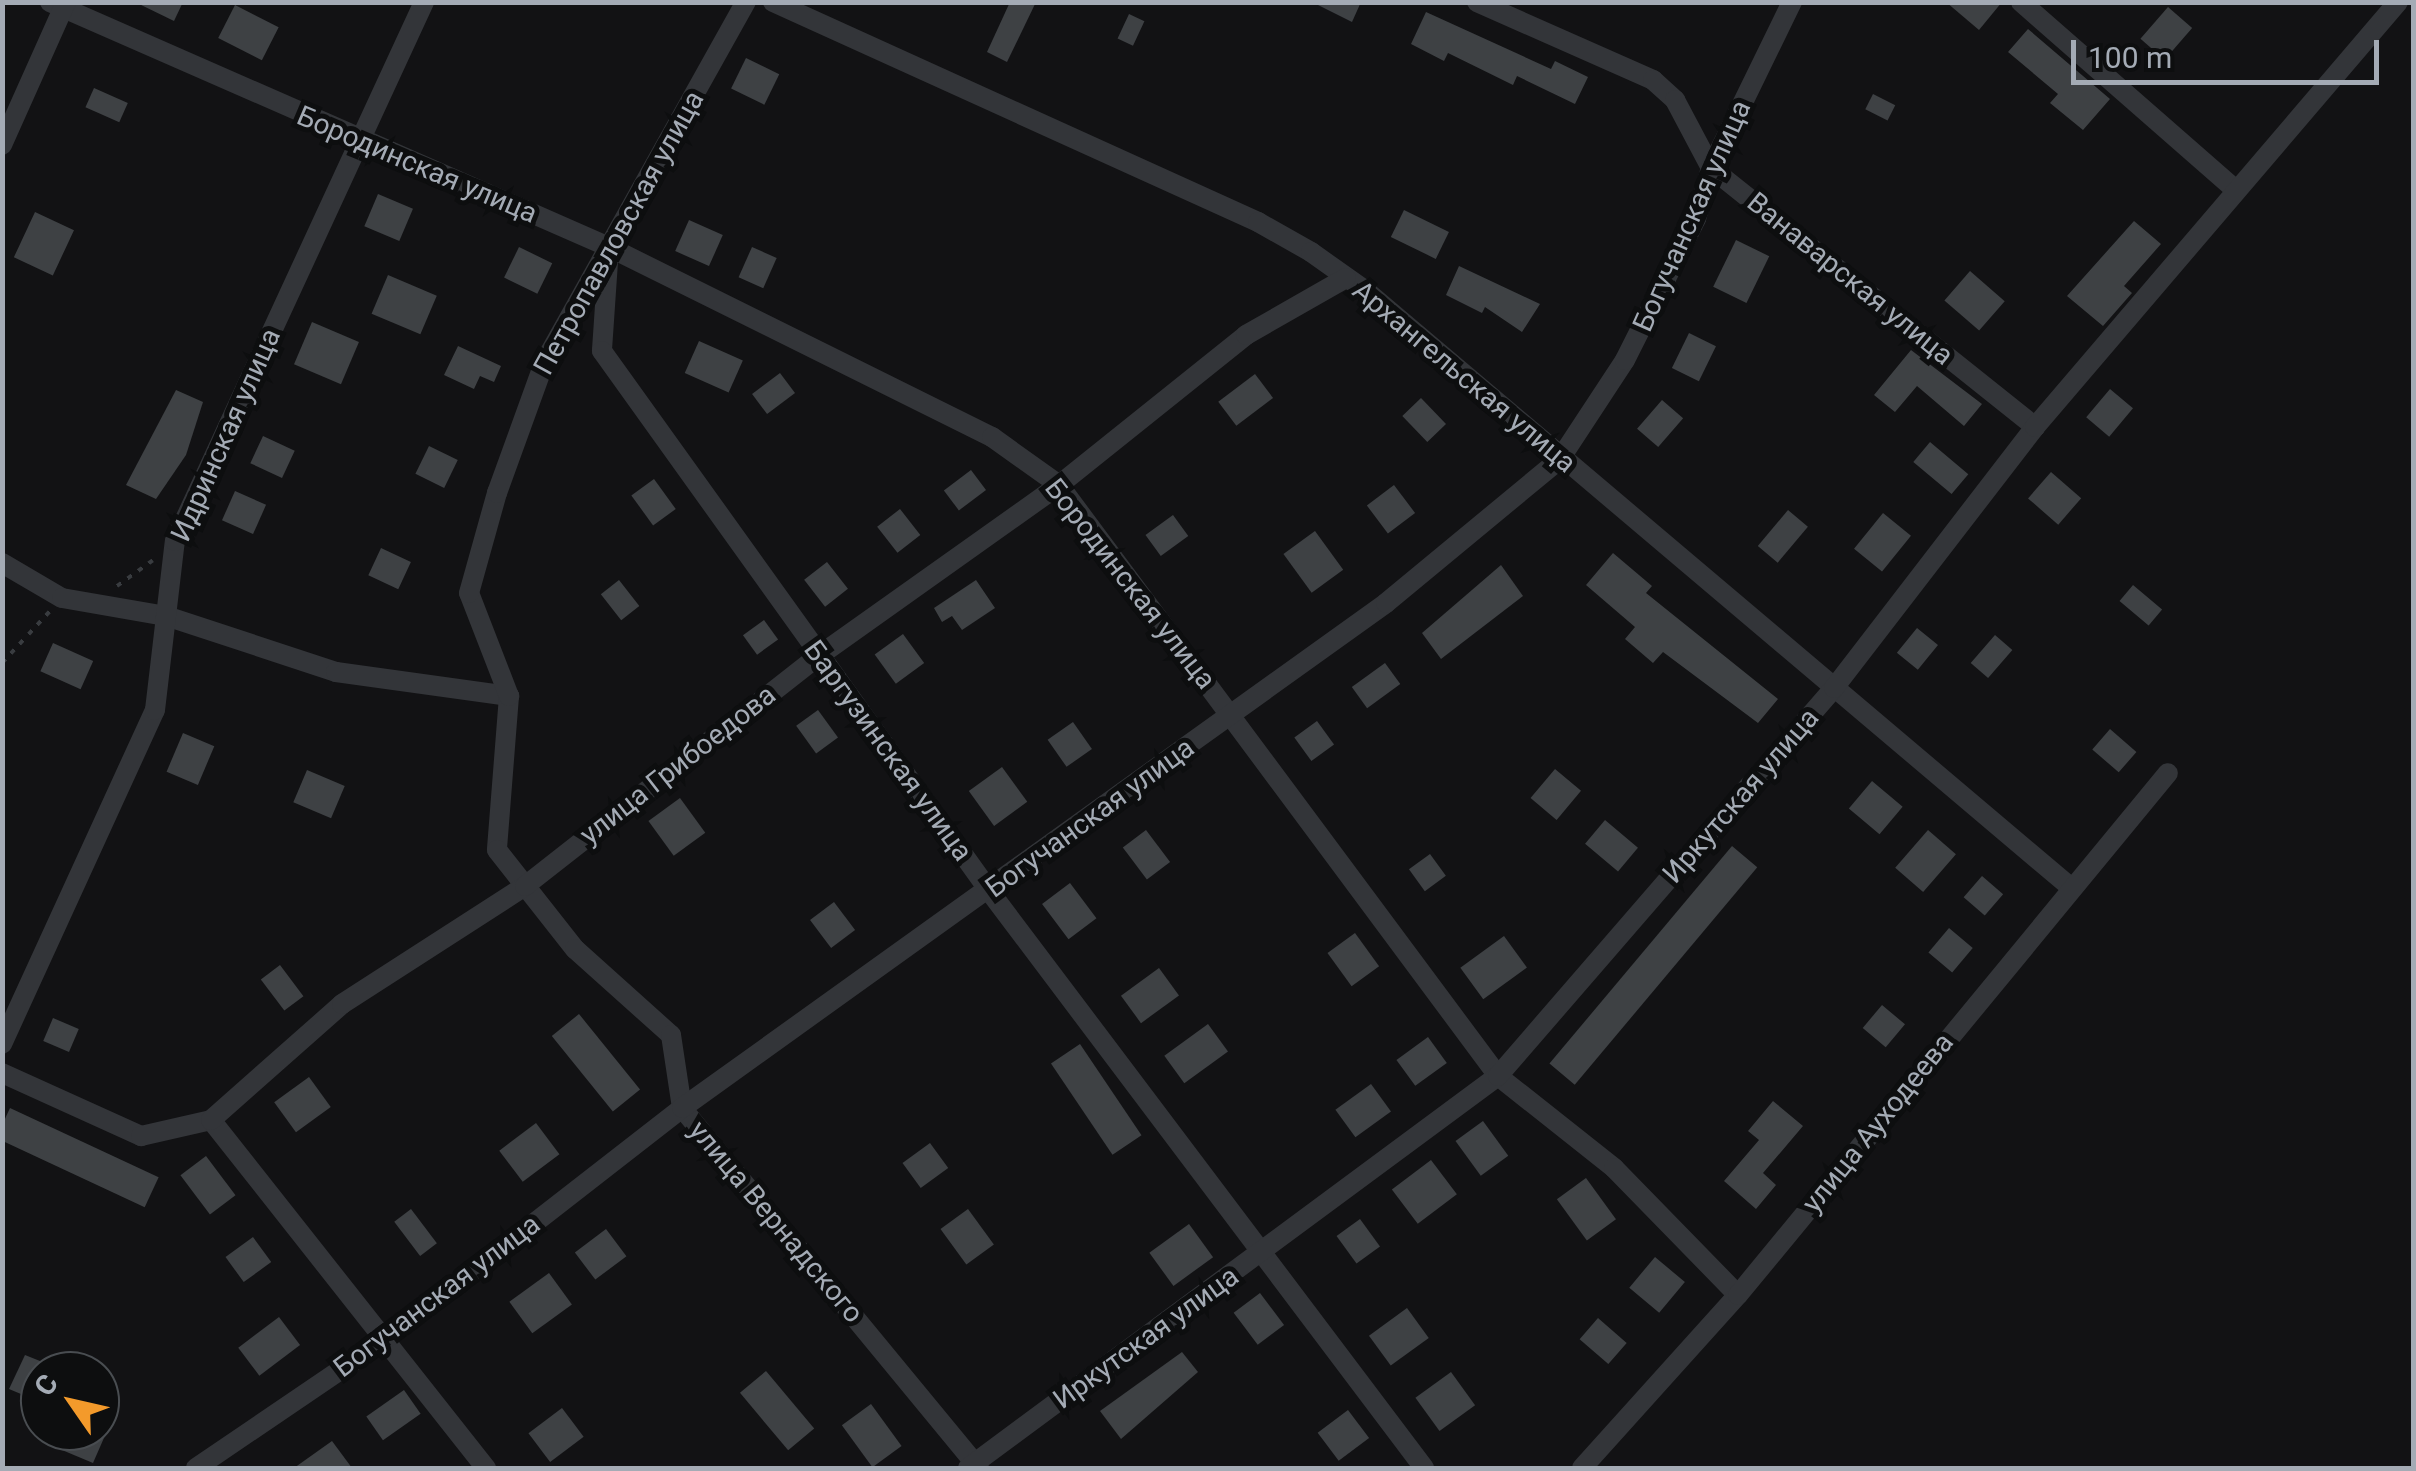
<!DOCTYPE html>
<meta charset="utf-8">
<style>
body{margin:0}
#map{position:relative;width:2416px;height:1471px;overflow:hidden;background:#121214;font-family:Roboto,sans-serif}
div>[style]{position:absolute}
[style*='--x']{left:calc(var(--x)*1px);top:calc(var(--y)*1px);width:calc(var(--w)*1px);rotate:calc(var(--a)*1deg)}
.building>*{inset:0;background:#3e4144;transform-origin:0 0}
.path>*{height:4px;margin-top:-2px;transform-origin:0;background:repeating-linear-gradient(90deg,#393c40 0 5px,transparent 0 13px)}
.minor>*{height:20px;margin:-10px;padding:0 10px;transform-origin:10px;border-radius:10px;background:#333539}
span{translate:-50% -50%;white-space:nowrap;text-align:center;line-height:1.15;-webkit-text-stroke:10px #0d0e0f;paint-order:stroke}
.street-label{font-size:28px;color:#a4abb5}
.frame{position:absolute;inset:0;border:5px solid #a4abb5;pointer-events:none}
.north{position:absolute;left:20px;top:1351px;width:100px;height:100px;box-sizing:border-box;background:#0d0e0f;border:2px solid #494d51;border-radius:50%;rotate:304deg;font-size:28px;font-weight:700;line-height:40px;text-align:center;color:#a4abb5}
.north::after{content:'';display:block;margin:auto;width:35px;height:45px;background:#f39a2b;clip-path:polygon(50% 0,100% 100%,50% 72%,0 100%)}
.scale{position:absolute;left:2071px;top:40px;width:308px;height:45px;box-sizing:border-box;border:5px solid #a4abb5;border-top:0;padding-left:12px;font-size:30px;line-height:35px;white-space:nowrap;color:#a4abb5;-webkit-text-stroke:8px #0d0e0f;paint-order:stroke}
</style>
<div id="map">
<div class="building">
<div style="clip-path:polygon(135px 2px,183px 2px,174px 21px)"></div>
<div style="clip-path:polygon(1010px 2px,1036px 2px,1007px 62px,987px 52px)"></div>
<div style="clip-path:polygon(1312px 2px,1361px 2px,1352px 22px)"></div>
<div style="clip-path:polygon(1946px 2px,2002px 2px,1979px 30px)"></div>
<div style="left:235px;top:5px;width:49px;height:37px;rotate:27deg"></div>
<div style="left:2168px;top:7px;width:32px;height:42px;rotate:41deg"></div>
<div style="clip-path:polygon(1426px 12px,1551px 69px,1555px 61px,1588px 77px,1575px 104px,1517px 76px,1513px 85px,1448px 53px,1444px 61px,1411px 44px)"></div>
<div style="left:1129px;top:14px;width:17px;height:27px;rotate:25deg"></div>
<div style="clip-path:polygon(2028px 29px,2110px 99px,2083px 130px,2050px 103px,2058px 94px,2008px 52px)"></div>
<div style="left:746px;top:58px;width:37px;height:34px;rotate:26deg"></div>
<div style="left:94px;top:88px;width:37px;height:21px;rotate:24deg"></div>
<div style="left:1873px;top:94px;width:25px;height:17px;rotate:27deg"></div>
<div style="left:378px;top:194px;width:38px;height:35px;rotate:23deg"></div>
<div style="left:1404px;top:210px;width:50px;height:30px;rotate:26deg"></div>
<div style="left:35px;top:212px;width:43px;height:50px;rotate:25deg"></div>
<div style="left:689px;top:220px;width:37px;height:34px;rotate:24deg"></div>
<div style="clip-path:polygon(2134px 221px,2161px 244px,2124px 286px,2132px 293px,2103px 326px,2067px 296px)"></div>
<div style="left:1736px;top:240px;width:37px;height:52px;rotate:26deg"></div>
<div style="left:519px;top:247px;width:37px;height:34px;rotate:26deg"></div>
<div style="left:752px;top:247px;width:27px;height:33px;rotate:24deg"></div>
<div style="clip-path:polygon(1459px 266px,1540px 304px,1522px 332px,1485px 307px,1482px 313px,1446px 295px)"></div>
<div style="left:1970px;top:271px;width:46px;height:39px;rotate:41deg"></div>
<div style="left:388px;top:275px;width:53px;height:42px;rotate:23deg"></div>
<div style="left:312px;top:322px;width:51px;height:46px;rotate:23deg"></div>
<div style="left:1689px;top:333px;width:30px;height:39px;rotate:26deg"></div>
<div style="left:699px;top:341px;width:48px;height:35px;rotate:24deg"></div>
<div style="clip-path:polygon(458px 346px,501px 366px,494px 382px,480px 376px,474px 389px,444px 375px)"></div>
<div style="clip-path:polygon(1911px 350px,1982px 404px,1964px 426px,1917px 386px,1895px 412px,1874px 395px)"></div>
<div style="left:780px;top:373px;width:25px;height:35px;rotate:53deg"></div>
<div style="left:1255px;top:374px;width:30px;height:46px;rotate:53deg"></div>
<div style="left:2110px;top:389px;width:30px;height:37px;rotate:40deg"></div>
<div style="clip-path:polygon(176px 390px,203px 402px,186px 455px,156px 499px,126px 485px)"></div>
<div style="left:1421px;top:398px;width:36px;height:26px;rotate:46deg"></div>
<div style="left:1662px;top:400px;width:28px;height:38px;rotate:41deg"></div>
<div style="left:263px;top:436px;width:35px;height:30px;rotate:25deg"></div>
<div style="left:1930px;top:442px;width:50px;height:26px;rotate:40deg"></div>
<div style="left:429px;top:446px;width:32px;height:31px;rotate:26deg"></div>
<div style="left:971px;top:470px;width:25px;height:34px;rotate:53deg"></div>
<div style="left:2051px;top:472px;width:40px;height:35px;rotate:41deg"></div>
<div style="left:654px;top:479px;width:37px;height:28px;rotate:54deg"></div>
<div style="left:1394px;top:485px;width:35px;height:34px;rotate:53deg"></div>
<div style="left:235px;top:491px;width:34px;height:32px;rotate:24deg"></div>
<div style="left:900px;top:509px;width:33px;height:29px;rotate:52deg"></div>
<div style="left:1788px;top:510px;width:26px;height:47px;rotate:40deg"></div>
<div style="left:1883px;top:513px;width:36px;height:46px;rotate:39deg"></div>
<div style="left:1173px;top:515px;width:26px;height:34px;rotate:54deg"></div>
<div style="left:1315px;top:531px;width:48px;height:39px;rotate:54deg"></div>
<div style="left:381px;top:548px;width:33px;height:30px;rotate:25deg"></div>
<div style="clip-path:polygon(1613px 553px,1652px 586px,1646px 593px,1778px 699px,1758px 723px,1663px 652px,1653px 663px,1625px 639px,1635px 627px,1586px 585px)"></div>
<div style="left:827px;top:562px;width:34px;height:29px;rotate:52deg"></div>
<div style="clip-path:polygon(1501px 565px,1523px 596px,1441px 659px,1422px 633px)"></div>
<div style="left:619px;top:580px;width:33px;height:23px;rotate:52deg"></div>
<div style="clip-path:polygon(976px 580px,995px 608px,962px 630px,952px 616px,942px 622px,934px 608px)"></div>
<div style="left:2133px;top:585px;width:38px;height:21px;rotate:40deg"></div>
<div style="left:764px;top:620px;width:24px;height:26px;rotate:54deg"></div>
<div style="left:1917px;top:628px;width:27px;height:32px;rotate:39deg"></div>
<div style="left:903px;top:634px;width:36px;height:35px;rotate:54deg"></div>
<div style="left:1995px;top:635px;width:23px;height:37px;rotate:41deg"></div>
<div style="left:53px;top:643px;width:44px;height:31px;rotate:24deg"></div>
<div style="left:1385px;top:663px;width:26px;height:41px;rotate:54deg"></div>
<div style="left:818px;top:710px;width:34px;height:27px;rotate:54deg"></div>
<div style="left:1317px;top:721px;width:29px;height:28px;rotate:54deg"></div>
<div style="left:1073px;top:722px;width:33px;height:31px;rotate:55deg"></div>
<div style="left:2110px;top:729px;width:35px;height:27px;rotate:41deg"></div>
<div style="left:183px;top:733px;width:34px;height:42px;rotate:23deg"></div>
<div style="left:1002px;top:767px;width:43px;height:41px;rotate:54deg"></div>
<div style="left:1555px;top:769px;width:34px;height:38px;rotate:40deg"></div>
<div style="left:307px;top:770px;width:41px;height:35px;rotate:23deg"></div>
<div style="left:1872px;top:781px;width:40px;height:36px;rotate:40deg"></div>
<div style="left:680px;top:798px;width:43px;height:39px;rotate:54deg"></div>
<div style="left:1605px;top:820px;width:43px;height:31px;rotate:40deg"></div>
<div style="left:1146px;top:830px;width:40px;height:29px;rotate:53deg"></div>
<div style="left:1928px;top:830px;width:37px;height:50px;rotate:41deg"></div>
<div style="left:1732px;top:846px;width:33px;height:284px;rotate:40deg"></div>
<div style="left:1430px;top:854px;width:27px;height:26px;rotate:54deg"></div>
<div style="left:1982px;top:876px;width:28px;height:28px;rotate:41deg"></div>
<div style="left:1070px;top:883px;width:44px;height:35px;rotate:53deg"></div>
<div style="left:834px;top:902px;width:35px;height:30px;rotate:53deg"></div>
<div style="left:1949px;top:928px;width:31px;height:32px;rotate:40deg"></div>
<div style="left:1355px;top:933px;width:41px;height:34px;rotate:54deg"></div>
<div style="left:1504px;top:936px;width:39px;height:54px;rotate:54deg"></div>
<div style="left:280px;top:965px;width:39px;height:24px;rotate:53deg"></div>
<div style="left:1159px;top:968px;width:34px;height:47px;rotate:54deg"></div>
<div style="left:1882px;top:1005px;width:30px;height:30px;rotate:40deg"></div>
<div style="left:579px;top:1014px;width:97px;height:35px;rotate:51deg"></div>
<div style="left:53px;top:1018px;width:28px;height:25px;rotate:23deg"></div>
<div style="left:1208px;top:1024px;width:34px;height:54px;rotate:54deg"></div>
<div style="left:1428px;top:1037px;width:32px;height:39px;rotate:54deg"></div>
<div style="left:1080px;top:1044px;width:110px;height:35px;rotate:56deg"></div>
<div style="left:309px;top:1077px;width:37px;height:43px;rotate:54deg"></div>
<div style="left:1371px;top:1084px;width:34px;height:44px;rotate:54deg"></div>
<div style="clip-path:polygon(1773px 1101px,1803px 1126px,1763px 1173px,1776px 1185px,1756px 1209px,1724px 1181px,1759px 1140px,1748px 1131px)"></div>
<div style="left:10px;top:1108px;width:164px;height:33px;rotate:25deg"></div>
<div style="left:1483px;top:1121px;width:43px;height:34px;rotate:54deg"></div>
<div style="left:536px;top:1123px;width:39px;height:46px;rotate:53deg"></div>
<div style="left:930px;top:1143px;width:31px;height:34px;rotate:54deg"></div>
<div style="left:206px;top:1156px;width:49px;height:32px;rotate:53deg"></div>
<div style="left:1431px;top:1160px;width:43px;height:49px;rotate:53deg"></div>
<div style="left:1586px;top:1178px;width:51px;height:36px;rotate:54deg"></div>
<div style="left:411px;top:1209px;width:43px;height:21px;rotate:53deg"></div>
<div style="left:968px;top:1209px;width:44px;height:34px;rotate:54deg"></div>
<div style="left:1360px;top:1219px;width:34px;height:29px;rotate:54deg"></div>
<div style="left:1189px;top:1224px;width:41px;height:49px;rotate:54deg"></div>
<div style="left:606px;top:1229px;width:34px;height:39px;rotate:53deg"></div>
<div style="left:253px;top:1237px;width:31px;height:34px;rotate:54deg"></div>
<div style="left:1655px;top:1257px;width:39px;height:40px;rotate:40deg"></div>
<div style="left:549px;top:1273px;width:39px;height:49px;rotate:54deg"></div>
<div style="left:1260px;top:1293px;width:40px;height:33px;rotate:53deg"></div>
<div style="left:1407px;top:1308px;width:37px;height:47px;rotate:54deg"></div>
<div style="left:279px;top:1317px;width:35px;height:51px;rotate:53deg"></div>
<div style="left:1598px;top:1318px;width:38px;height:28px;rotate:41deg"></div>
<div style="clip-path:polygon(1182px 1352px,1198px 1372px,1121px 1439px,1100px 1411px)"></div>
<div style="clip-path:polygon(25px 1355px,40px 1361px,40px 1402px,9px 1389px)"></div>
<div style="left:766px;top:1371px;width:75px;height:34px;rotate:50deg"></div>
<div style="left:1451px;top:1372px;width:41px;height:44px;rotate:54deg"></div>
<div style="left:404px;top:1390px;width:29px;height:46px;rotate:55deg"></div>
<div style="left:871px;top:1404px;width:52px;height:36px;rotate:54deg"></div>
<div style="left:562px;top:1408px;width:36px;height:42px;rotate:53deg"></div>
<div style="left:1348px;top:1410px;width:35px;height:38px;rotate:53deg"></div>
<div style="clip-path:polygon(56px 1431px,107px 1431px,93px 1463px,50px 1445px)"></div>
<div style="clip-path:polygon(332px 1441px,352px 1468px,294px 1468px)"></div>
</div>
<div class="path">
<div style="--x:117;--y:586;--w:44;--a:-35.8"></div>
<div style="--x:2;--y:663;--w:71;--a:-47.3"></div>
</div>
<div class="minor">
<div style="--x:50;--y:2;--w:610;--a:23.67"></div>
<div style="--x:609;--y:247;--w:428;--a:26.4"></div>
<div style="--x:992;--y:437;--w:82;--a:35.6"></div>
<div style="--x:1059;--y:485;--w:736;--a:53.39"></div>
<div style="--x:1498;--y:1076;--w:148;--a:38.4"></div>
<div style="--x:1614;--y:1168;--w:177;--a:45.7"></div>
<div style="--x:773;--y:2;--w:533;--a:24.4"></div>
<div style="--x:1258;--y:222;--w:61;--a:29.5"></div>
<div style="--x:1311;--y:252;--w:67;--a:35.3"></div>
<div style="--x:1366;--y:291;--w:921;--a:40.24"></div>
<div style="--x:1477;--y:2;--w:193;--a:23.9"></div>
<div style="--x:1653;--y:80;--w:30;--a:42"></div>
<div style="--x:1675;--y:100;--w:77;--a:62.1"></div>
<div style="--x:1711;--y:168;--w:415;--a:38.6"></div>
<div style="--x:2021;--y:2;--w:286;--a:41.2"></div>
<div style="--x:2;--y:145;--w:157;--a:-65.9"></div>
<div style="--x:609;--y:247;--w:104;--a:93.9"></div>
<div style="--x:602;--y:351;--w:666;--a:54.35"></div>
<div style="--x:990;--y:892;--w:721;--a:53"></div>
<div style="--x:2;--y:563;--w:69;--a:30.3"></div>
<div style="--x:62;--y:598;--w:106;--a:9.8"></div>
<div style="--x:166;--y:616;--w:179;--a:18.2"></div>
<div style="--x:336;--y:672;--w:175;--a:7.9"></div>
<div style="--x:509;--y:696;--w:154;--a:94.5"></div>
<div style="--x:497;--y:850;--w:126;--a:51.8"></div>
<div style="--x:575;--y:949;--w:129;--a:41.9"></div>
<div style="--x:671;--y:1035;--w:74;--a:81.4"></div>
<div style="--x:682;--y:1108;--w:467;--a:50.5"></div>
<div style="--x:509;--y:696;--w:110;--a:-111.2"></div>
<div style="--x:469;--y:593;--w:104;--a:-74.4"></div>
<div style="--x:497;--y:493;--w:138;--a:-70.1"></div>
<div style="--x:544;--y:363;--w:414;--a:-60.8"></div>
<div style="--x:2;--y:1044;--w:367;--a:-65.4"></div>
<div style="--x:155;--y:710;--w:170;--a:-83.3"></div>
<div style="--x:175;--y:541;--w:594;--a:-65.2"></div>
<div style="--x:2;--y:1073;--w:153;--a:24.4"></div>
<div style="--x:141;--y:1136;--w:72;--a:-12.9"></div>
<div style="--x:211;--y:1120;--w:444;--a:51.7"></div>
<div style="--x:211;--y:1120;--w:175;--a:-41.5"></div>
<div style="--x:342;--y:1004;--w:218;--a:-32.8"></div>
<div style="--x:525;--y:886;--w:375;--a:-38.1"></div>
<div style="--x:820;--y:655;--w:293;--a:-35.4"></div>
<div style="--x:1059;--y:485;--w:240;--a:-38.7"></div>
<div style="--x:1246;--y:335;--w:115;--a:-29.7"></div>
<div style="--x:196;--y:1468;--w:227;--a:-34.2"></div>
<div style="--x:384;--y:1340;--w:378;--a:-37.9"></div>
<div style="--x:682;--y:1108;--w:866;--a:-35.65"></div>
<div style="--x:1386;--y:603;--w:226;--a:-39.6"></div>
<div style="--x:1560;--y:459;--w:118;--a:-56.7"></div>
<div style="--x:1625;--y:360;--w:158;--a:-63.3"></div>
<div style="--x:1696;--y:219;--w:53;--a:-73.6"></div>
<div style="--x:1711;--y:168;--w:185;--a:-64"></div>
<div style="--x:968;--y:1468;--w:659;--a:-36.49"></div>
<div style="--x:1498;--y:1076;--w:513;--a:-49.11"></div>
<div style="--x:1834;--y:688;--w:329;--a:-52.4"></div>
<div style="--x:2035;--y:427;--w:559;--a:-49.5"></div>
<div style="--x:1582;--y:1468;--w:233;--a:-48"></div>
<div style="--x:1738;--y:1295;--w:676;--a:-50.52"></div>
</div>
<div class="street-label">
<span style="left:417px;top:165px;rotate:23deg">Бородинская улица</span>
<span style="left:1692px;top:216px;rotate:-66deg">Богучанская улица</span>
<span style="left:619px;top:233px;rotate:-61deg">Петропавловская улица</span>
<span style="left:1850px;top:279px;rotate:39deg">Ванаварская улица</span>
<span style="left:1464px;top:377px;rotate:40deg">Архангельская улица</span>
<span style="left:226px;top:435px;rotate:-66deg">Идринская улица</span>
<span style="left:1130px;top:584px;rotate:52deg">Бородинская улица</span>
<span style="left:888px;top:751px;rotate:54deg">Баргузинская улица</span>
<span style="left:678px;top:765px;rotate:-38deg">улица Грибоедова</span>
<span style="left:1741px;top:796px;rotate:-49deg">Иркутская улица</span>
<span style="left:1090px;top:818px;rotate:-36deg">Богучанская улица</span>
<span style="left:1878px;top:1123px;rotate:-51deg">улица Ауходеева</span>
<span style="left:776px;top:1222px;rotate:50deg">улица Вернадского</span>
<span style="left:437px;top:1296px;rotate:-37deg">Богучанская улица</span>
<span style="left:1146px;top:1338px;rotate:-36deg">Иркутская улица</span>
</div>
<div class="frame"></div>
<div class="north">С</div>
<div class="scale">100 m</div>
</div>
